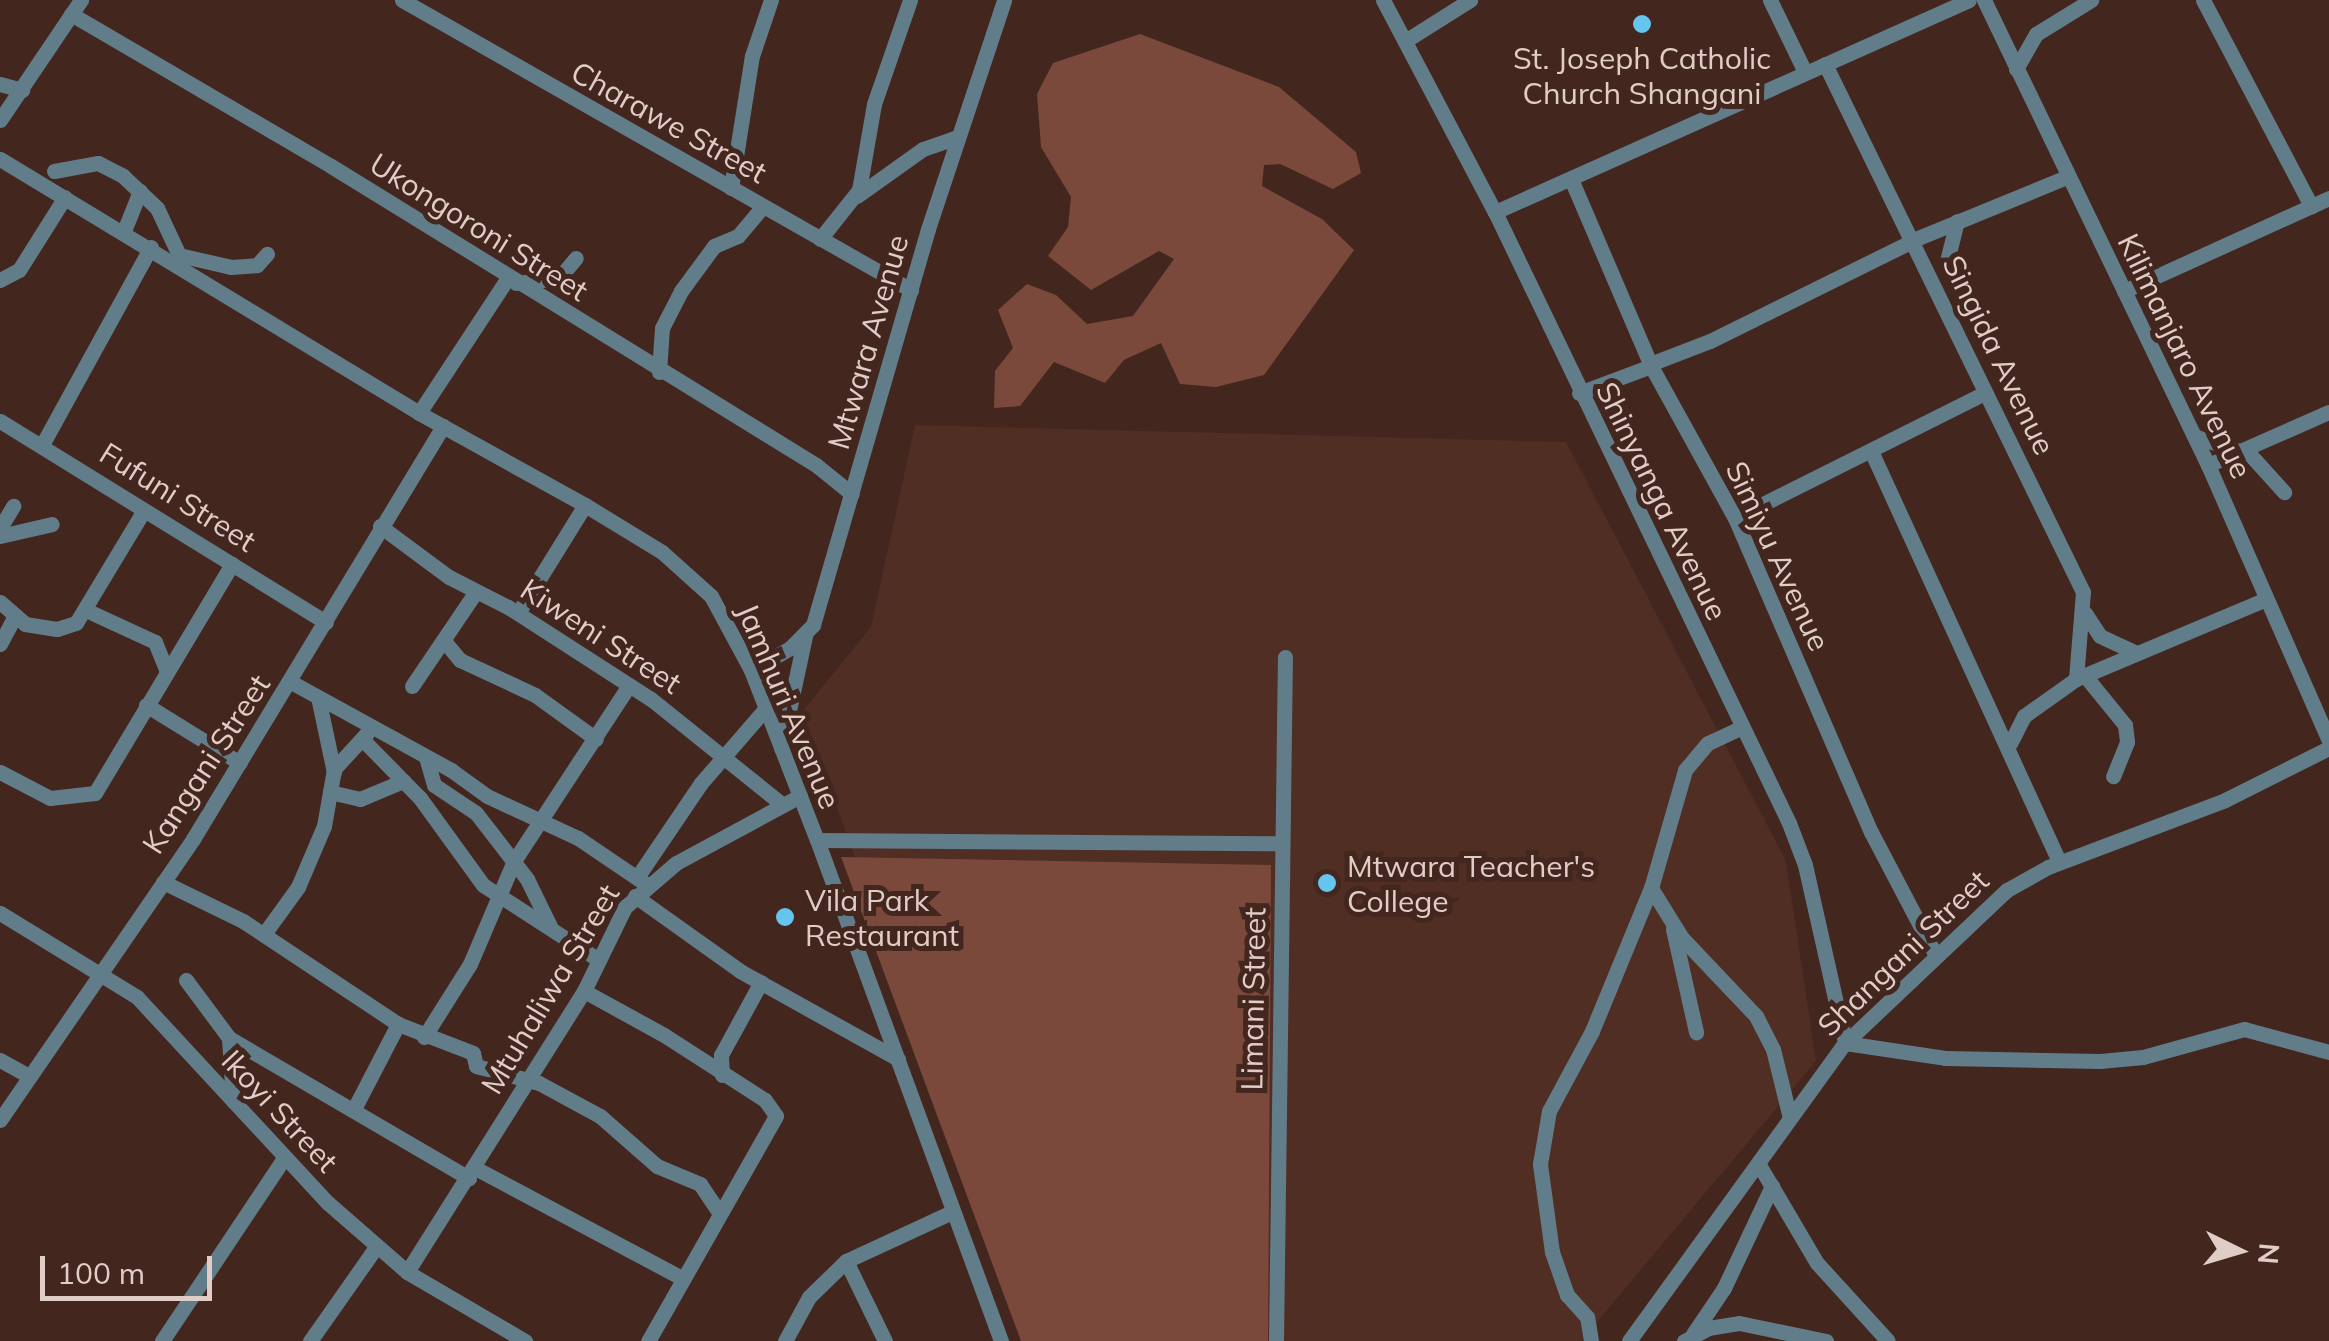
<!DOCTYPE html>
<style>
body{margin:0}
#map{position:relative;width:2329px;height:1341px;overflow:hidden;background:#43261e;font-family:Mulish,sans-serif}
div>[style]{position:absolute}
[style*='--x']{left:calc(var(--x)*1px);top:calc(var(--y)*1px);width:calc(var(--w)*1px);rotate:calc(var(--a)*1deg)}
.built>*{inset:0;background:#512e24}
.green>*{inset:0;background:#7b493b}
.minor>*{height:15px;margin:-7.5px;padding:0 7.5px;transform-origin:7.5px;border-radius:7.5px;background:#627d8a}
.dots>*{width:28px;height:28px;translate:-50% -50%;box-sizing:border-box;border:5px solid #43261e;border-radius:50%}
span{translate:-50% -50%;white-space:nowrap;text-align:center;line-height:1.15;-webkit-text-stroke:10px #43261e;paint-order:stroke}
.poi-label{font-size:30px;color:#e1cdc8}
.left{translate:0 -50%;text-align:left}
.street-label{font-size:30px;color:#e1cdc8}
.north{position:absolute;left:2189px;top:1201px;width:100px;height:100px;-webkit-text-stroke:8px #43261e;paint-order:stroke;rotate:95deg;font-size:28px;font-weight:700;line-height:40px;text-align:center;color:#e1cdc8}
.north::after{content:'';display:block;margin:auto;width:35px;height:45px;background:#e1cdc8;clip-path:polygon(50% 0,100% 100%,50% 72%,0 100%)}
.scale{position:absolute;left:40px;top:1256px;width:172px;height:45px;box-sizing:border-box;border:5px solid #e1cdc8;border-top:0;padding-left:12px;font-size:30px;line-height:35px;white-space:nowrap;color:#e1cdc8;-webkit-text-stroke:8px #43261e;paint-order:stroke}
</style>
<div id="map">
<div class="built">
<div style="clip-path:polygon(915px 425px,1566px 442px,1786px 861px,1816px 1061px,1581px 1341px,1032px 1341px,802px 712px,871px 627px)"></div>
</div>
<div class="green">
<div style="clip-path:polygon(1140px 34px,1279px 87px,1356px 152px,1361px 173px,1333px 189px,1280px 164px,1264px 165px,1262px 186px,1322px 219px,1354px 250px,1264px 375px,1216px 387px,1180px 384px,1161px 343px,1124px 360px,1105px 383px,1054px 362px,1020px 406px,994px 408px,995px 371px,1013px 348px,998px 310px,1027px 284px,1056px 295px,1087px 324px,1133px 316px,1174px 259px,1159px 251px,1091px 290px,1048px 256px,1068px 227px,1071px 197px,1041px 147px,1037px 94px,1053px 63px)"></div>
<div style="clip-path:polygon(841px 857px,1271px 865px,1268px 1341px,1021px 1341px)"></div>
</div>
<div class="minor">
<div style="--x:402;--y:0;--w:586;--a:29.67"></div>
<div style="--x:1383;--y:0;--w:240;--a:62.2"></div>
<div style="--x:1495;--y:212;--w:678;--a:64.3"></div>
<div style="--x:1789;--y:823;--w:45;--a:69.1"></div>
<div style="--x:1805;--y:865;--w:182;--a:77.3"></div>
<div style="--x:1770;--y:0;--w:80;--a:64.1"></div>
<div style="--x:1984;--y:0;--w:516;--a:64.28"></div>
<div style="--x:2208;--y:465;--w:300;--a:66.3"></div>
<div style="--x:2203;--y:0;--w:233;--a:62.3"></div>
<div style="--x:71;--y:14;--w:301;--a:30.3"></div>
<div style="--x:331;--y:166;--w:570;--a:31.65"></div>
<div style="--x:816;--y:465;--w:46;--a:38.9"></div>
<div style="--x:1405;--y:41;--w:77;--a:-32.2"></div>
<div style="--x:1825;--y:64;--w:588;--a:63.96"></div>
<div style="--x:2083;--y:592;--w:87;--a:94.6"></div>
<div style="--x:2076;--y:679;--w:64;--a:144.6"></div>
<div style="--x:2024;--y:716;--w:31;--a:117"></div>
<div style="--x:2016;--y:69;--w:40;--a:-60.3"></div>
<div style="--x:2036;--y:34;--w:65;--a:-31.7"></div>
<div style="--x:0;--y:84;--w:23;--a:15"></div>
<div style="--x:0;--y:120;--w:145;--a:-56"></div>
<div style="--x:0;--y:159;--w:490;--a:31.2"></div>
<div style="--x:419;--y:413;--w:190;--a:29"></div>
<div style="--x:585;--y:505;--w:90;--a:31.4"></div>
<div style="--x:662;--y:552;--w:66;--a:41.9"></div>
<div style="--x:711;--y:596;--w:84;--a:61.6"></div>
<div style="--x:751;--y:670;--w:182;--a:68.8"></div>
<div style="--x:817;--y:840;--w:534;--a:69.83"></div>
<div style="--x:54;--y:171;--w:45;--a:-10.3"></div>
<div style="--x:98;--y:163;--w:28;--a:27"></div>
<div style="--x:123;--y:176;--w:47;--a:43.3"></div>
<div style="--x:157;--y:208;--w:52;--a:64.9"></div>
<div style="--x:179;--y:255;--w:53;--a:13"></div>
<div style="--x:231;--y:267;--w:26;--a:-4"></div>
<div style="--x:257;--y:265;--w:15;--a:-48"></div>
<div style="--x:1571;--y:179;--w:203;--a:66.8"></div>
<div style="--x:1651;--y:366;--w:174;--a:61.1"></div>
<div style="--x:1735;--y:518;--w:342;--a:66.6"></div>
<div style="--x:1871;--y:832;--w:140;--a:62.3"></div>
<div style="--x:731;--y:188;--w:134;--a:-81"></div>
<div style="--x:752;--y:56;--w:59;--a:-71.3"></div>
<div style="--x:857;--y:196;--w:81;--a:-35.5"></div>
<div style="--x:923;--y:149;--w:37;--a:-19"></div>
<div style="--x:1495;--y:212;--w:519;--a:-24.1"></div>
<div style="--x:124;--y:231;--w:43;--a:-68.2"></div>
<div style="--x:820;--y:239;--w:63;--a:-51.5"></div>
<div style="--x:859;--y:190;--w:87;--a:-80.1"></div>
<div style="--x:874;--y:104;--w:110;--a:-70.9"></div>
<div style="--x:1947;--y:261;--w:41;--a:-76"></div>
<div style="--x:0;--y:280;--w:21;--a:-28"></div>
<div style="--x:19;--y:270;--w:86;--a:-57.8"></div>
<div style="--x:516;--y:283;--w:43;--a:-6.6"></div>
<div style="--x:559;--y:278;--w:26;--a:-50"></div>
<div style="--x:2124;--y:291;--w:225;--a:-24.4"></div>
<div style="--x:1650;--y:364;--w:64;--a:-21"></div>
<div style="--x:1710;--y:341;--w:232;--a:-26.3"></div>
<div style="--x:1918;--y:238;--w:161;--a:-22.3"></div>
<div style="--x:659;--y:372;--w:44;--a:-86.1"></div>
<div style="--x:662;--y:328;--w:42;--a:-62.8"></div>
<div style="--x:681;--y:291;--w:56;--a:-53.7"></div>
<div style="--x:714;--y:246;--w:26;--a:-23"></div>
<div style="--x:738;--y:236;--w:39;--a:-50"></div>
<div style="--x:1579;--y:393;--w:77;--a:-20.6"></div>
<div style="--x:419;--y:413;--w:160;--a:-56.7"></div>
<div style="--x:0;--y:421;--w:383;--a:31.7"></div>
<div style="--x:2194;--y:436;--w:51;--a:18.4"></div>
<div style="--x:42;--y:445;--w:226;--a:-61.2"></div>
<div style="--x:2246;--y:450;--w:57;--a:47.9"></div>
<div style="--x:1872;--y:453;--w:450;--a:65.4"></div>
<div style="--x:2208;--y:465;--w:132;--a:-23.7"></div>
<div style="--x:1735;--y:518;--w:280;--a:-26.6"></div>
<div style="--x:380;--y:526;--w:86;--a:36.5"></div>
<div style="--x:449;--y:577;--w:66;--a:27"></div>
<div style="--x:508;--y:607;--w:170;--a:32.8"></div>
<div style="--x:651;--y:699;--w:169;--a:38.8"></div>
<div style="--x:0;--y:528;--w:26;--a:-59"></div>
<div style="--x:0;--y:536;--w:53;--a:-13"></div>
<div style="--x:0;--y:602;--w:33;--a:41"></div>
<div style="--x:25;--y:624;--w:32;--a:9"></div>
<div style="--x:57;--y:629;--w:20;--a:-18"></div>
<div style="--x:76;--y:623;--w:130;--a:-58.9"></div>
<div style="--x:88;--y:611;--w:74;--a:24.8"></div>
<div style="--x:155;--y:642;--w:32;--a:68"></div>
<div style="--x:518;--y:613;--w:127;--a:-58.2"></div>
<div style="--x:2085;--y:613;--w:27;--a:57"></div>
<div style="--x:2100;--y:636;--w:38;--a:25"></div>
<div style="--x:444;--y:641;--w:25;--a:50"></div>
<div style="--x:460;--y:660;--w:83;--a:25"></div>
<div style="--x:535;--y:695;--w:75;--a:35.8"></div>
<div style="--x:0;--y:644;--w:32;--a:-62"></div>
<div style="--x:751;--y:670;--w:45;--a:-29.4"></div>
<div style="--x:790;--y:648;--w:33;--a:-45"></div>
<div style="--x:813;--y:625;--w:412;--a:-73.8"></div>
<div style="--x:928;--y:229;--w:241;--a:-71.6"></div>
<div style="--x:2086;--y:677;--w:62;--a:50.9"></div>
<div style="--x:2125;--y:725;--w:17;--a:83"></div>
<div style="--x:2127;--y:742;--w:37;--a:112"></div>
<div style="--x:2076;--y:679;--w:206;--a:-22.8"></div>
<div style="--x:291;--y:682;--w:183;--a:28.8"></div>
<div style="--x:451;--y:770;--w:44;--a:35.8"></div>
<div style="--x:487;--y:796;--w:100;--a:24.8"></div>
<div style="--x:578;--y:838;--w:82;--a:34.1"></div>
<div style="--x:412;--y:686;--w:112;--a:-55.9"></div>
<div style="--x:318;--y:697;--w:77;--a:78"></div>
<div style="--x:146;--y:705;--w:110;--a:31.7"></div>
<div style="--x:362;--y:739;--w:83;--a:45.5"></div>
<div style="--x:420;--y:798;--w:107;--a:54.1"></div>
<div style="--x:483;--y:885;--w:138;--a:32.9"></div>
<div style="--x:781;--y:748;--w:115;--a:-77.9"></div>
<div style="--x:426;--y:757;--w:29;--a:74"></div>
<div style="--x:434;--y:785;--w:50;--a:33.7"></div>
<div style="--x:476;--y:813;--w:83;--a:52.3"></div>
<div style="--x:527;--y:879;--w:52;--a:63.9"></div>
<div style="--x:0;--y:772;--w:56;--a:27.5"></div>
<div style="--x:50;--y:798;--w:45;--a:-6.3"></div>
<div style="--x:95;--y:793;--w:267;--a:-59.1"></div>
<div style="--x:330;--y:792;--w:31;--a:13"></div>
<div style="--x:360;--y:799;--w:47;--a:-22.7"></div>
<div style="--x:817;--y:840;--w:465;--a:0.4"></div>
<div style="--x:638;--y:876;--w:112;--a:-55.9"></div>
<div style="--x:701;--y:783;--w:98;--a:-49.1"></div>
<div style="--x:163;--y:882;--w:89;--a:26"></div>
<div style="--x:243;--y:921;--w:186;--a:33.6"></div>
<div style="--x:398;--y:1024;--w:80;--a:21.1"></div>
<div style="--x:473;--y:1053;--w:13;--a:77"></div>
<div style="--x:476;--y:1066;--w:65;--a:15.1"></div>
<div style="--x:539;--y:1083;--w:69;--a:28.4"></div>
<div style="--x:600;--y:1116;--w:76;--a:41.3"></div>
<div style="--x:657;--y:1166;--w:47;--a:22.7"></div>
<div style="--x:700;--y:1184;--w:34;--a:56"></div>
<div style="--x:1651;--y:888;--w:59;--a:58.2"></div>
<div style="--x:1682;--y:938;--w:108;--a:46.5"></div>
<div style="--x:1756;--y:1016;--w:37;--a:63"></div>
<div style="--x:1773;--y:1049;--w:71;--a:76.2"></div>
<div style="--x:635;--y:896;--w:129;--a:35.5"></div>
<div style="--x:740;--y:971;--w:181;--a:29.1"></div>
<div style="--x:0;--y:913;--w:161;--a:31.5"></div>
<div style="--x:137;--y:997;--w:281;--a:47.2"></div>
<div style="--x:328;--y:1203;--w:105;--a:41.1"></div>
<div style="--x:407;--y:1272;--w:137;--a:30.3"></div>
<div style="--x:1673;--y:929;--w:106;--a:77.4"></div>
<div style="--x:264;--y:934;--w:58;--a:-54.1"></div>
<div style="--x:298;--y:887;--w:66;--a:-66.9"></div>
<div style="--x:324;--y:826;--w:58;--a:-80"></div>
<div style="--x:334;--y:769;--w:49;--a:-47.5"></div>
<div style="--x:186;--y:980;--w:72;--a:53.4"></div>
<div style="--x:229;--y:1038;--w:63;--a:86.4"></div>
<div style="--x:584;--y:991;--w:91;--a:28.8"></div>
<div style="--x:664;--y:1035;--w:120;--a:32.8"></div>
<div style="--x:765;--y:1100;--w:19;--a:55"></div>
<div style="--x:776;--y:1116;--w:259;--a:119.6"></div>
<div style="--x:424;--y:1037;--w:86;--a:-57.8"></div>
<div style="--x:470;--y:964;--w:112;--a:-66.9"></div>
<div style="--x:514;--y:861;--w:210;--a:-56.8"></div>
<div style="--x:229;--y:1038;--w:278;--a:30.3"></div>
<div style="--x:1845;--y:1043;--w:101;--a:8.5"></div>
<div style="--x:1945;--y:1058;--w:155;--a:1.1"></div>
<div style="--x:2100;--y:1061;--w:43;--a:-5.3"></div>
<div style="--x:2143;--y:1057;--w:105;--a:-15.5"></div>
<div style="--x:2244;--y:1029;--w:88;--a:15.1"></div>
<div style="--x:0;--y:1060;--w:33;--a:29"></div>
<div style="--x:722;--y:1075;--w:20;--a:-93"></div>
<div style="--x:721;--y:1055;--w:83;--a:-61.3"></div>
<div style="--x:354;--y:1109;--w:96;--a:-62.6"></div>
<div style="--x:0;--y:1120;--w:341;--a:-55.5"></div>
<div style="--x:193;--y:839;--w:483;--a:-58.8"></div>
<div style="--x:1758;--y:1163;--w:116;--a:59.5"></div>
<div style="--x:1817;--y:1263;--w:105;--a:47.7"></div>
<div style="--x:475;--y:1168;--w:234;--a:28"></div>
<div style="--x:846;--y:1261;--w:89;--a:64"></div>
<div style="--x:407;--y:1272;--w:332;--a:-57.8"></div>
<div style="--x:584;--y:991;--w:93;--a:-64"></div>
<div style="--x:625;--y:907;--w:67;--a:-40.8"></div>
<div style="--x:676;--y:863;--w:141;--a:-28.4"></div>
<div style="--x:1693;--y:1334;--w:55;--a:-56"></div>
<div style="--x:1724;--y:1288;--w:113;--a:-64.8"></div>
<div style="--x:162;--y:1341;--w:220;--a:-56.3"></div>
<div style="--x:310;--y:1341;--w:115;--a:-54.9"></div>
<div style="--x:785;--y:1341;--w:50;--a:-61.4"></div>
<div style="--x:809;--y:1297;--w:52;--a:-44.2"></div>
<div style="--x:846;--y:1261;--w:117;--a:-24.8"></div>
<div style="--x:1276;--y:1341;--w:684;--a:-89.25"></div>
<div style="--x:1591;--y:1341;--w:24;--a:-99"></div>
<div style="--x:1587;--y:1317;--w:30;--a:-132"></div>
<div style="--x:1567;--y:1295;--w:46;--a:-109.2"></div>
<div style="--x:1552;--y:1252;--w:89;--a:-97.8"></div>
<div style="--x:1540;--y:1164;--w:54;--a:-80.4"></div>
<div style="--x:1549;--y:1111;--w:91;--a:-61.7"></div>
<div style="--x:1592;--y:1031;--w:155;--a:-67.6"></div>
<div style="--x:1651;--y:888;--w:123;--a:-73.9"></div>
<div style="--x:1685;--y:770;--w:35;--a:-50"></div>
<div style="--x:1708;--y:743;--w:38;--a:-25"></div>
<div style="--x:1629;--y:1341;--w:368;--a:-54.1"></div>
<div style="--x:1845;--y:1043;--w:223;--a:-43.4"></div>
<div style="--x:2007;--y:890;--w:47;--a:-29.3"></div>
<div style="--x:2048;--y:867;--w:189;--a:-20.7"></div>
<div style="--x:2225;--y:800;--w:116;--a:-26.6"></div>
<div style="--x:1684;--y:1341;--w:27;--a:-28"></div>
<div style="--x:1708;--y:1328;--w:31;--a:-9"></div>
<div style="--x:1739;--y:1323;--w:89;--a:11.7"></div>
</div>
<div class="dots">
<div style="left:1642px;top:24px;background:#65c5ef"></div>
<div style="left:1327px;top:883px;background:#65c5ef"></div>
<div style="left:785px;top:917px;background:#65c5ef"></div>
</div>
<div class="poi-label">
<span style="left:1642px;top:75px">St. Joseph Catholic<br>Church Shangani</span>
<span class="left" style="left:1347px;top:883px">Mtwara Teacher's<br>College</span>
<span class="left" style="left:805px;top:917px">Vila Park<br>Restaurant</span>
</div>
<div class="street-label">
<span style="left:669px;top:122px;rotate:29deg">Charawe Street</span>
<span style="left:479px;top:227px;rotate:32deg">Ukongoroni Street</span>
<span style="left:868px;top:342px;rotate:-74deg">Mtwara Avenue</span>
<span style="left:1999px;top:355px;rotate:64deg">Singida Avenue</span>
<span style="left:2185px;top:356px;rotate:64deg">Kilimanjaro Avenue</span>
<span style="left:178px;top:497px;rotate:32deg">Fufuni Street</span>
<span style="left:1662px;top:501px;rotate:64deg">Shinyanga Avenue</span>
<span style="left:1778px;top:556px;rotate:65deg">Simiyu Avenue</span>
<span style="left:601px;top:636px;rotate:33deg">Kiweni Street</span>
<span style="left:789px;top:706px;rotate:67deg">Jamhuri Avenue</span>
<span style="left:206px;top:764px;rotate:-57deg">Kangani Street</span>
<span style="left:1903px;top:953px;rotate:-44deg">Shangani Street</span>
<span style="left:550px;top:989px;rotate:-59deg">Mtuhaliwa Street</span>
<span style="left:1253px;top:999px;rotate:-89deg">Limani Street</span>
<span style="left:280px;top:1111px;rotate:47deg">Ikoyi Street</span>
</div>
<div class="north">N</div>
<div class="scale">100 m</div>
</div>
